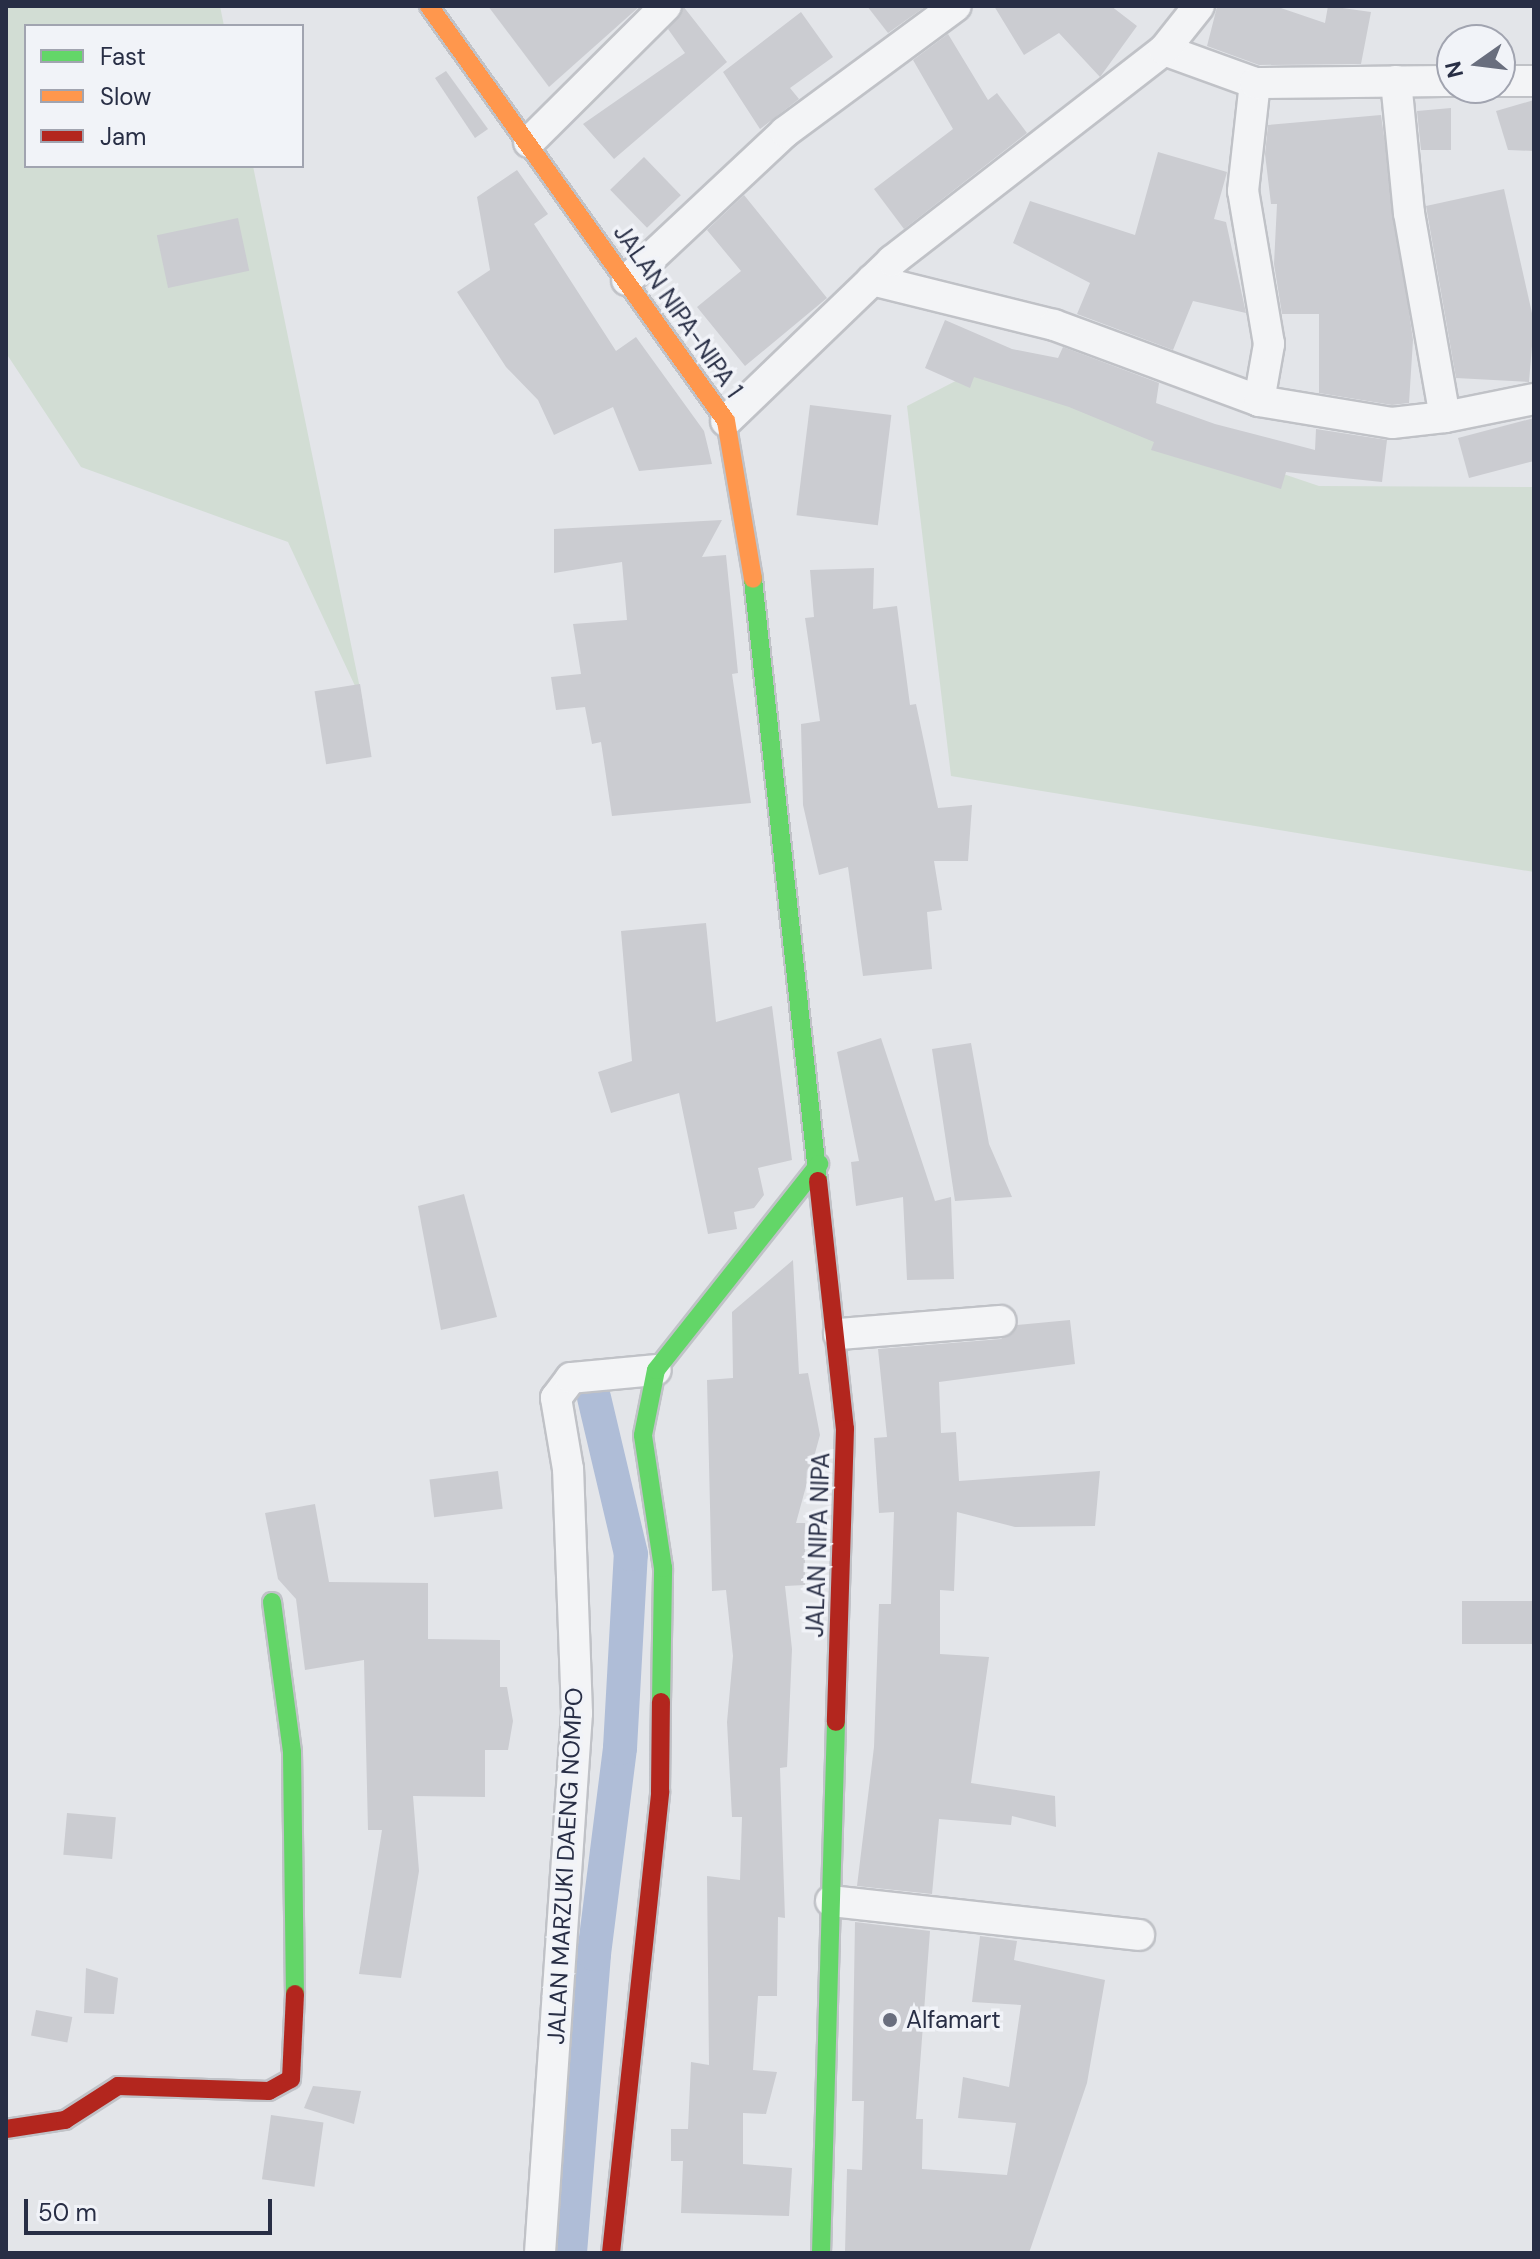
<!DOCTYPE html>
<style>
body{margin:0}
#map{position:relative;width:1540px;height:2259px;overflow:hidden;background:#e3e5e9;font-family:"DM Sans",sans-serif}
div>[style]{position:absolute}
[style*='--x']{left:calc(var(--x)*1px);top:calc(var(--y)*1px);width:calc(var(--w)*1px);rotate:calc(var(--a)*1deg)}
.green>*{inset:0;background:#d2ddd4}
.canal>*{height:34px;margin:-17px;padding:0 17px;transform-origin:17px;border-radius:17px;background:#afbdd7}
.building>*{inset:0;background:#cbccd1;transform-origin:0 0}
.roads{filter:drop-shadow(2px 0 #c0c2c7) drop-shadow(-2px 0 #c0c2c7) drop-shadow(0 2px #c0c2c7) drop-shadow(0 -2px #c0c2c7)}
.street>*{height:30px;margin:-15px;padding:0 15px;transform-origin:15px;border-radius:15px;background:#f3f4f6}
.fast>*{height:18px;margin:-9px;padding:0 9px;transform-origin:9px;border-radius:9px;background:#63d668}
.slow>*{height:18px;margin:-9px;padding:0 9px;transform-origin:9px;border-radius:9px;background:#ff974d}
.jam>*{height:18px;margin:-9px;padding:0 9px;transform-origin:9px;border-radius:9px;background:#b3261e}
.dots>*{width:22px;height:22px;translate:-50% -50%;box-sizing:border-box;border:4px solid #f1f3f8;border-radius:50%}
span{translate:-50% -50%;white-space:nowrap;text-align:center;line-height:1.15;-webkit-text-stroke:7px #f1f3f8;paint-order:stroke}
.street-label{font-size:24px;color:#282e45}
.poi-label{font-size:24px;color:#282e45}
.left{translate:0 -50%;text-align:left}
.frame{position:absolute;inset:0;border:8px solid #282e45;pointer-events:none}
.legend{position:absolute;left:24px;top:24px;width:280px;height:144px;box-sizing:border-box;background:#f1f3f8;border:2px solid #a1a4b0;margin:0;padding:10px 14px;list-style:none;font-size:24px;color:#282e45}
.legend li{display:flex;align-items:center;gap:16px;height:40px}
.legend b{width:40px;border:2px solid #a1a4b0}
.north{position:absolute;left:1436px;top:24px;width:80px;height:80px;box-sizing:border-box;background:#f1f3f8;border:2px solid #a1a4b0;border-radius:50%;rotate:256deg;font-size:22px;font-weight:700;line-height:32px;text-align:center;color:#282e45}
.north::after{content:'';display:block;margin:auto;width:28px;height:36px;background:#696e7e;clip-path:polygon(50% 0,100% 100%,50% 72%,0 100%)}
.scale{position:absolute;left:24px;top:2199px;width:248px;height:36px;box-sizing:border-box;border:4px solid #282e45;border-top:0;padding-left:10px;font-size:24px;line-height:28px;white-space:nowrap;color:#282e45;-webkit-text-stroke:6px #f1f3f8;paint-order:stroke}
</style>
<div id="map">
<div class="green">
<div style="clip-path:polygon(6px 6px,220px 6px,224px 26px,26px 26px,26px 166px,253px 166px,363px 703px,288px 542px,81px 467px,6px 353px)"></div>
<div style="clip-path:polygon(977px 370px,1319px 486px,1534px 487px,1534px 872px,951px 776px,907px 406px)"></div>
</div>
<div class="canal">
<div style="--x:570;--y:2253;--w:300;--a:-85.4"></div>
<div style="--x:594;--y:1954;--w:208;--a:-82.8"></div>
<div style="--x:620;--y:1748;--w:194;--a:-86.8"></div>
<div style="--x:631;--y:1554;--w:161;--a:-103.3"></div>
</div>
<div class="building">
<div style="clip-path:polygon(488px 6px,640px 6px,549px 87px)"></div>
<div style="clip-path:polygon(683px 6px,727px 62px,614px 159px,583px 124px,685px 53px,668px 29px)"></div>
<div style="clip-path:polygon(867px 6px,926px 6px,888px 33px)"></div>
<div style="clip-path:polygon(994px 6px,1111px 6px,1137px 26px,1100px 77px,1059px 33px,1024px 55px)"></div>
<div style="clip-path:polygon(1275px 6px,1325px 23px,1328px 6px,1371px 12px,1361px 64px,1259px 65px,1207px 46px,1217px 7px)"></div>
<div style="clip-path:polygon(801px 12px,833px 57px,790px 88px,799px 99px,760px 129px,723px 72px)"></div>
<div style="clip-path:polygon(948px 34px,988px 100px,997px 93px,1027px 133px,904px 229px,874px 189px,953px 129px,913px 60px)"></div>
<div style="clip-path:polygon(446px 71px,488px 129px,475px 138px,435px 78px)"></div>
<div style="clip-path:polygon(1534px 100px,1534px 151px,1508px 150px,1496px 111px)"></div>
<div style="clip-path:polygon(1451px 108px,1451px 150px,1421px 150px,1417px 111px)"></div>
<div style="clip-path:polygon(1381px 115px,1413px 340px,1409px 403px,1392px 405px,1319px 393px,1319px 314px,1282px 314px,1274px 264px,1277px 204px,1271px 204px,1265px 154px,1268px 125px)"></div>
<div style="clip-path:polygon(1158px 152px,1227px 172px,1214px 219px,1226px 222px,1246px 313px,1193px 301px,1173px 350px,1077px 314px,1090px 283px,1013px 243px,1030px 201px,1135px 235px)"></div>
<div style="left:644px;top:157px;width:53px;height:47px;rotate:46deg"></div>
<div style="clip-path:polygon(517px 170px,548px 214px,534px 224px,616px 351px,636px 337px,704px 431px,712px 464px,639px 471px,613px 407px,554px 435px,538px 400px,506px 367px,457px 292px,490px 270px,477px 197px)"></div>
<div style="clip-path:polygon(1504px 189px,1534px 322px,1529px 382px,1456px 378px,1426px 206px)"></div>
<div style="clip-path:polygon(744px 195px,827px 298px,745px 366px,697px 307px,741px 271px,707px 230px)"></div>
<div style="left:238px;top:218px;width:54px;height:83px;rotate:78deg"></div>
<div style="clip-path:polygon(945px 320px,1012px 349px,1058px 358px,1063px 347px,1159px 383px,1156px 403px,1215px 424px,1315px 450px,1316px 429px,1387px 440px,1382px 482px,1286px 472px,1281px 489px,1151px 450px,1154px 442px,1069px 407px,974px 377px,970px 388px,925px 368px)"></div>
<div style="left:810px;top:405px;width:82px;height:111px;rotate:7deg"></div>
<div style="clip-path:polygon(1534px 418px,1534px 461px,1469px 478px,1458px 438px)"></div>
<div style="clip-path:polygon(722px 520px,702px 557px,726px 555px,738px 673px,732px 674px,751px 803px,612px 816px,601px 742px,592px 744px,585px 707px,556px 710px,551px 677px,581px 674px,573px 624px,627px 620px,622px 562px,554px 573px,554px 529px)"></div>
<div style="clip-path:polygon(874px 568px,873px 609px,897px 606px,910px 705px,916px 704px,938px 808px,972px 805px,968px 861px,934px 861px,942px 910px,927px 912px,932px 969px,863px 976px,848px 867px,819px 875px,803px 805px,801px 724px,820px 721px,805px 618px,814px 617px,810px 570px)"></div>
<div style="left:360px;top:684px;width:74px;height:46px;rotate:81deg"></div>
<div style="clip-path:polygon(706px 923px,716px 1022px,772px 1006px,792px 1160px,758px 1168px,764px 1195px,754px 1208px,734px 1212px,737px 1229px,708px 1234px,679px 1093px,611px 1113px,598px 1072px,632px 1061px,621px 931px)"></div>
<div style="clip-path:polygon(881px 1038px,935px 1201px,951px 1197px,954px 1279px,907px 1280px,903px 1197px,856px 1206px,851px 1162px,859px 1161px,837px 1052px)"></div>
<div style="clip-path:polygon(971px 1043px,989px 1144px,1012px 1197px,955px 1201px,932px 1049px)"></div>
<div style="clip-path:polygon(464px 1194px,497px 1317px,441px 1330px,418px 1206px)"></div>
<div style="clip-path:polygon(793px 1260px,799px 1374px,808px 1373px,820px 1435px,796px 1523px,805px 1523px,805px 1585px,785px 1586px,792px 1649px,787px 1767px,780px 1768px,785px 1918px,778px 1917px,777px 1996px,758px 1996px,753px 2070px,777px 2072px,766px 2114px,743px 2113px,743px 2164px,792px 2168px,789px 2216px,681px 2213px,683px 2161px,671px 2161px,671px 2129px,688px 2129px,691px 2062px,709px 2065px,707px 1876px,740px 1880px,742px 1817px,732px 1817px,727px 1722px,733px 1656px,726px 1590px,712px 1591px,707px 1380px,733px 1378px,732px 1312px)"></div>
<div style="clip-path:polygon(1070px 1320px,1075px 1364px,939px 1382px,941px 1433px,956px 1432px,959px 1481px,1100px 1471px,1095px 1526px,1015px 1527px,957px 1512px,954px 1591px,940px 1590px,940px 1654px,989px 1657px,971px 1783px,1055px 1796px,1056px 1827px,1012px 1816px,1011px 1825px,939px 1819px,932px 1894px,857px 1886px,874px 1747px,879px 1604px,891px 1604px,894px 1512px,879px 1513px,874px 1438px,887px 1437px,878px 1349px,1001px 1339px,1017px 1325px)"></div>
<div style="left:498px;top:1471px;width:38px;height:69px;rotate:83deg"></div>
<div style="clip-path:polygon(315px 1504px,329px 1582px,428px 1583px,428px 1639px,500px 1640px,500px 1687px,507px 1687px,513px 1721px,508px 1750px,485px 1750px,485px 1797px,413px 1796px,419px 1871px,401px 1978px,359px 1974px,382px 1830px,368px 1830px,364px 1660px,305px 1670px,296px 1599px,278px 1579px,265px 1513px)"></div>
<div style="left:1534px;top:1601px;width:43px;height:72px;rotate:90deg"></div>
<div style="left:67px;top:1813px;width:49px;height:42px;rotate:5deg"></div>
<div style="clip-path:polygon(855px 1922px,930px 1931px,916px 2119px,923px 2119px,922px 2169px,1007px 2175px,1016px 2123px,958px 2118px,963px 2077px,1009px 2087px,1021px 2005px,972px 2002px,980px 1936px,1017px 1941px,1014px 1960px,1105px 1980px,1087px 2083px,1029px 2253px,845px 2253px,847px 2169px,862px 2170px,864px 2101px,852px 2101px)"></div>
<div style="clip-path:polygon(86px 1968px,118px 1978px,114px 2014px,84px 2013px)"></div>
<div style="left:36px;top:2010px;width:37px;height:26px;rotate:11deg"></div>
<div style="clip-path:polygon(313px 2086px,361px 2091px,354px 2124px,304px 2108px)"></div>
<div style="left:271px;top:2115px;width:53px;height:65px;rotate:8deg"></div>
</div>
<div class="roads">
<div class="street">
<div style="--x:1164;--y:50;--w:97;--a:19.9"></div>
<div style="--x:1396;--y:81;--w:133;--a:84.4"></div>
<div style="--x:1409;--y:213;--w:207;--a:80"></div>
<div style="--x:1445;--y:417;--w:91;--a:-11.4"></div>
<div style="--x:1500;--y:81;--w:34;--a:0"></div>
<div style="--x:529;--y:142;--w:193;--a:-44.8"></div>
<div style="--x:627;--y:280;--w:216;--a:-43.1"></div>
<div style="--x:785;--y:132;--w:212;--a:-36.4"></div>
<div style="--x:872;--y:280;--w:187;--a:13.9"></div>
<div style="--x:1054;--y:325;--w:219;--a:20.3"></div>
<div style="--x:1259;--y:401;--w:135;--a:9.4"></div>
<div style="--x:1392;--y:423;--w:53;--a:-6.5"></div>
<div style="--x:1259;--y:401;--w:58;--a:-80"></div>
<div style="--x:1269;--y:344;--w:155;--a:-99.6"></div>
<div style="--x:1243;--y:191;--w:109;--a:-83.7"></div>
<div style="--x:1255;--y:83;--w:197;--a:-0.6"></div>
<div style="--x:726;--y:421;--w:231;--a:-43.9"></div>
<div style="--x:892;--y:261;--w:344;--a:-37.8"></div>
<div style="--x:1164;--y:50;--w:56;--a:-51.5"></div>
<div style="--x:839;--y:1334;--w:162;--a:-4.6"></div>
<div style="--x:831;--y:1901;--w:310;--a:6.3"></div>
<div style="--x:540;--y:2253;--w:541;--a:-86.08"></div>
<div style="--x:577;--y:1713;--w:244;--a:-92.1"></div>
<div style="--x:568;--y:1469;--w:72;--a:-99.6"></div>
<div style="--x:556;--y:1398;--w:25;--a:-53"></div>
<div style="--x:571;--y:1378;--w:85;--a:-5.4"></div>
</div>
<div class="fast">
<div style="--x:753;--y:579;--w:605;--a:83.84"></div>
<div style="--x:272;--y:1602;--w:151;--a:82.4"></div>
<div style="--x:292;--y:1752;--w:242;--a:89.3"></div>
<div style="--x:661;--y:1702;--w:134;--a:-89.1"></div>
<div style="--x:663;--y:1568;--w:134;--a:-98.6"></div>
<div style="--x:643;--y:1435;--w:66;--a:-78.7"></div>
<div style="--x:656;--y:1370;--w:263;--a:-51.6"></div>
<div style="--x:821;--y:2253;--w:531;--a:-88.38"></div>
</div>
<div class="slow">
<div style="--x:429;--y:6;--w:510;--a:54.41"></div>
<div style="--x:726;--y:421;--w:160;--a:80.3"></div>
</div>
<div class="jam">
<div style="--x:818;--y:1181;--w:249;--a:83.8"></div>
<div style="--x:845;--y:1429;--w:293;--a:91.8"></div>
<div style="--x:6;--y:2129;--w:60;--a:-8.7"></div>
<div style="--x:65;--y:2120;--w:63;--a:-32.7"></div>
<div style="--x:118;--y:2086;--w:151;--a:1.9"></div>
<div style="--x:269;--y:2091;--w:25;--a:-29"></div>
<div style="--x:291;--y:2079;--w:85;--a:-87.3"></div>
<div style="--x:611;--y:2253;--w:464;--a:-83.9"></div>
<div style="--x:660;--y:1792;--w:90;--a:-89.4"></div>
</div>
</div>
<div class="dots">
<div style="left:890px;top:2020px;background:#696e7e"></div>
</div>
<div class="street-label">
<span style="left:678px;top:311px;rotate:55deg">JALAN NIPA-NIPA 1</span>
<span style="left:818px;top:1545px;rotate:-88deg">JALAN NIPA NIPA</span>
<span style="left:565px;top:1866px;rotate:-87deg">JALAN MARZUKI DAENG NOMPO</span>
</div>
<div class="poi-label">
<span class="left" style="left:906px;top:2020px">Alfamart</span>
</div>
<div class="frame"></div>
<ul class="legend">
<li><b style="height:10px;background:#63d668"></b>Fast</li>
<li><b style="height:10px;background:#ff974d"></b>Slow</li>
<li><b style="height:10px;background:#b3261e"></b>Jam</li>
</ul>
<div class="north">N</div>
<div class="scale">50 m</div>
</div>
